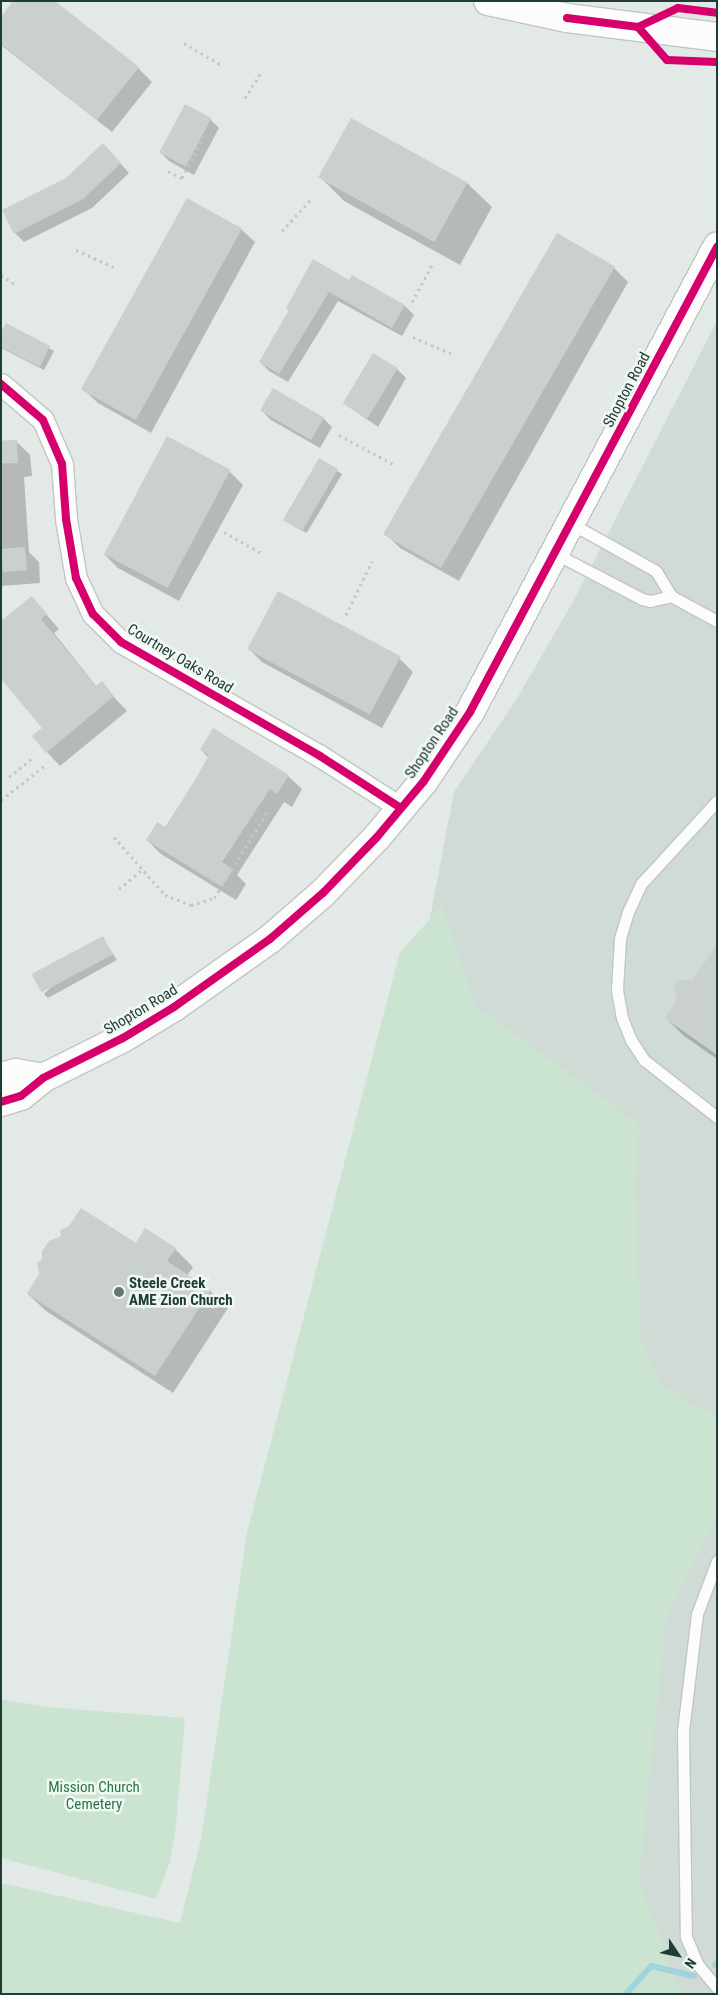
<!DOCTYPE html>
<style>
body{margin:0}
#map{position:relative;width:718px;height:1995px;overflow:hidden;background:#e3e9e6;font-family:"Roboto Condensed",sans-serif}
div>[style]{position:absolute}
[style*='--x']{left:calc(var(--x)*1px);top:calc(var(--y)*1px);width:calc(var(--w)*1px);rotate:calc(var(--a)*1deg)}
.built>*{inset:0;background:#d0dbd6}
.green>*{inset:0;background:#cbe4d2}
.shadow>*{inset:0;background:#0003;transform-origin:0 0}
.stream>*{height:6px;margin:-3px;padding:0 3px;transform-origin:3px;border-radius:3px;background:#a1d4da}
.building>*{inset:0;background:#cad0cd;transform-origin:0 0}
.path>*{height:3px;margin-top:-1.5px;transform-origin:0;background:repeating-linear-gradient(90deg,#c0c9c6 0 2.5px,transparent 0 6.5px)}
.roads{filter:drop-shadow(1px 0 #c0c6c3) drop-shadow(-1px 0 #c0c6c3) drop-shadow(0 1px #c0c6c3) drop-shadow(0 -1px #c0c6c3)}
.service>*{height:11px;margin:-5.5px;padding:0 5.5px;transform-origin:5.5px;border-radius:5.5px;background:#fbfcfb}
.minor>*{height:21px;margin:-10.5px;padding:0 10.5px;transform-origin:10.5px;border-radius:10.5px;background:#fbfcfb}
.tertiary>*{height:28px;margin:-14px;padding:0 14px;transform-origin:14px;border-radius:14px;background:#fbfcfb}
.cycleway>*{height:8px;margin:-4px;padding:0 4px;transform-origin:4px;border-radius:4px;background:#d6006c}
.dots>*{width:14px;height:14px;translate:-50% -50%;box-sizing:border-box;border:2px solid #f1f8f4;border-radius:50%}
span{translate:-50% -50%;white-space:nowrap;text-align:center;line-height:1.15;-webkit-text-stroke:5px #f1f8f4;paint-order:stroke}
.street-label{font-size:15px;color:#203d35}
.poi-label{font-size:15px;color:#203d35;font-weight:700}
.left{translate:0 -50%;text-align:left}
.park-label{font-size:15px;color:#287744}
.frame{position:absolute;inset:0;border:2px solid #203d35;pointer-events:none}
.north{position:absolute;left:653px;top:1930px;width:50px;height:50px;-webkit-text-stroke:4px #f1f8f4;paint-order:stroke;rotate:124deg;font-size:14px;font-weight:700;line-height:20px;text-align:center;color:#203d35}
.north::after{content:'';display:block;margin:auto;width:18px;height:22px;background:#203d35;clip-path:polygon(50% 0,100% 100%,50% 72%,0 100%)}
</style>
<div id="map">
<div class="built">
<div style="clip-path:polygon(717px 321px,717px 1994px,225px 1994px,454px 792px,516px 700px,574px 600px)"></div>
</div>
<div class="green">
<div style="clip-path:polygon(442px 906px,474px 1005px,639px 1124px,636px 1189px,640px 1337px,660px 1384px,704px 1411px,717px 1412px,717px 1517px,666px 1617px,639px 1882px,681px 1994px,1px 1994px,1px 1883px,180px 1923px,201px 1839px,247px 1532px,400px 952px)"></div>
<div style="clip-path:polygon(1px 1699px,47px 1707px,185px 1718px,176px 1825px,170px 1862px,156px 1899px,1px 1858px)"></div>
</div>
<div class="shadow">
<div style="clip-path:polygon(1px 19px,138px 68px,152px 82px,112px 132px,1px 45px)"></div>
<div style="clip-path:polygon(210px 119px,219px 128px,194px 175px,169px 161px,160px 152px)"></div>
<div style="clip-path:polygon(112px 154px,129px 173px,92px 208px,24px 242px,15px 233px)"></div>
<div style="clip-path:polygon(320px 177px,467px 183px,492px 207px,460px 265px,344px 201px)"></div>
<div style="clip-path:polygon(241px 229px,255px 242px,151px 433px,98px 403px,84px 390px)"></div>
<div style="clip-path:polygon(557px 235px,614px 268px,628px 282px,459px 581px,400px 548px,387px 535px)"></div>
<div style="clip-path:polygon(349px 281px,405px 306px,414px 315px,402px 336px,338px 301px,288px 382px,269px 371px,260px 362px,290px 311px)"></div>
<div style="clip-path:polygon(7px 325px,54px 351px,44px 370px,1px 348px,1px 335px)"></div>
<div style="clip-path:polygon(397px 369px,406px 378px,378px 427px,345px 404px)"></div>
<div style="clip-path:polygon(262px 411px,323px 418px,332px 427px,320px 448px,271px 420px)"></div>
<div style="clip-path:polygon(16px 441px,30px 455px,32px 476px,24px 477px,29px 552px,39px 562px,40px 583px,1px 586px,1px 442px)"></div>
<div style="left:319px;top:460px;width:27px;height:69px;rotate:31deg"></div>
<div style="clip-path:polygon(229px 471px,243px 485px,179px 601px,118px 568px,104px 554px)"></div>
<div style="clip-path:polygon(31px 597px,59px 629px,54px 633px,97px 687px,101px 683px,127px 711px,60px 766px,47px 752px)"></div>
<div style="clip-path:polygon(249px 649px,399px 658px,413px 672px,382px 728px,262px 662px)"></div>
<div style="clip-path:polygon(201px 750px,288px 776px,302px 789px,292px 807px,284px 802px,237px 875px,246px 884px,236px 900px,161px 854px,147px 840px,165px 829px,209px 758px)"></div>
<div style="clip-path:polygon(102px 937px,117px 960px,48px 998px,44px 994px)"></div>
<div style="clip-path:polygon(717px 948px,717px 1059px,684px 1036px,666px 1018px)"></div>
<div style="clip-path:polygon(136px 1245px,175px 1249px,193px 1267px,187px 1276px,210px 1291px,228px 1308px,173px 1393px,46px 1311px,28px 1294px)"></div>
</div>
<div class="stream">
<div style="--x:715;--y:1965;--w:2;--a:-27"></div>
<div style="--x:626;--y:1994;--w:38;--a:-48"></div>
<div style="--x:651;--y:1966;--w:44;--a:13.1"></div>
</div>
<div class="building">
<div style="clip-path:polygon(13px 1px,55px 1px,139px 67px,97px 120px,1px 44px,1px 17px)"></div>
<div style="left:185px;top:104px;width:30px;height:55px;rotate:28deg"></div>
<div style="left:351px;top:118px;width:133px;height:68px;rotate:29deg"></div>
<div style="clip-path:polygon(103px 143px,121px 163px,83px 199px,14px 234px,2px 210px,66px 178px)"></div>
<div style="left:187px;top:198px;width:63px;height:219px;rotate:29deg"></div>
<div style="left:557px;top:233px;width:67px;height:348px;rotate:30deg"></div>
<div style="clip-path:polygon(313px 259px,349px 280px,352px 275px,405px 305px,392px 328px,329px 292px,279px 374px,259px 362px,289px 310px,286px 308px)"></div>
<div style="clip-path:polygon(6px 323px,50px 346px,40px 367px,1px 347px,1px 332px)"></div>
<div style="left:373px;top:353px;width:29px;height:59px;rotate:31deg"></div>
<div style="left:273px;top:388px;width:59px;height:26px;rotate:30deg"></div>
<div style="left:167px;top:436px;width:72px;height:134px;rotate:28deg"></div>
<div style="left:17px;top:440px;width:23px;height:16px;rotate:88deg"></div>
<div style="left:319px;top:458px;width:22px;height:72px;rotate:30deg"></div>
<div style="left:25px;top:547px;width:23px;height:24px;rotate:85deg"></div>
<div style="left:278px;top:591px;width:139px;height:66px;rotate:28deg"></div>
<div style="clip-path:polygon(32px 596px,47px 614px,41px 619px,96px 686px,102px 681px,114px 696px,46px 753px,32px 736px,42px 728px,1px 679px,1px 621px)"></div>
<div style="clip-path:polygon(213px 728px,289px 775px,277px 794px,270px 789px,222px 862px,233px 869px,222px 887px,146px 840px,157px 822px,165px 827px,194px 782px,209px 755px,200px 750px)"></div>
<div style="left:103px;top:936px;width:21px;height:81px;rotate:62deg"></div>
<div style="clip-path:polygon(717px 945px,717px 1055px,665px 1018px,677px 1000px,674px 985px,679px 980px,692px 980px)"></div>
<div style="clip-path:polygon(81px 1208px,136px 1243px,145px 1228px,176px 1248px,167px 1261px,211px 1290px,155px 1376px,27px 1294px,39px 1274px,37px 1263px,42px 1260px,42px 1251px,49px 1241px,61px 1236px,60px 1230px,69px 1226px)"></div>
</div>
<div class="path">
<div style="--x:184;--y:43;--w:43;--a:30.7"></div>
<div style="--x:245;--y:98;--w:31;--a:-58"></div>
<div style="--x:168;--y:171;--w:16;--a:27"></div>
<div style="--x:182;--y:178;--w:47;--a:-62.4"></div>
<div style="--x:282;--y:231;--w:43;--a:-47.8"></div>
<div style="--x:76;--y:250;--w:44;--a:24.2"></div>
<div style="--x:1;--y:275;--w:17;--a:33"></div>
<div style="--x:412;--y:302;--w:42;--a:-61.6"></div>
<div style="--x:413;--y:337;--w:43;--a:23.6"></div>
<div style="--x:339;--y:435;--w:61;--a:28.2"></div>
<div style="--x:224;--y:532;--w:45;--a:29.4"></div>
<div style="--x:346;--y:615;--w:60;--a:-64.3"></div>
<div style="--x:9;--y:777;--w:33;--a:-39"></div>
<div style="--x:1;--y:800;--w:55;--a:-38.3"></div>
<div style="--x:114;--y:837;--w:77;--a:48.7"></div>
<div style="--x:165;--y:895;--w:28;--a:21"></div>
<div style="--x:191;--y:905;--w:24;--a:-17"></div>
<div style="--x:214;--y:898;--w:7;--a:-56"></div>
<div style="--x:218;--y:892;--w:95;--a:-58.3"></div>
<div style="--x:119;--y:889;--w:30;--a:-40"></div>
</div>
<div class="roads">
<div class="service">
<div style="--x:570;--y:523;--w:98;--a:29.2"></div>
<div style="--x:656;--y:571;--w:29;--a:59"></div>
<div style="--x:554;--y:553;--w:99;--a:27.6"></div>
<div style="--x:642;--y:599;--w:8;--a:14"></div>
<div style="--x:650;--y:601;--w:22;--a:-13"></div>
<div style="--x:671;--y:596;--w:52;--a:28.5"></div>
<div style="--x:717;--y:801;--w:113;--a:132.5"></div>
<div style="--x:641;--y:884;--w:31;--a:115"></div>
<div style="--x:628;--y:912;--w:28;--a:107"></div>
<div style="--x:620;--y:939;--w:51;--a:93.4"></div>
<div style="--x:617;--y:990;--w:28;--a:80"></div>
<div style="--x:622;--y:1018;--w:24;--a:68"></div>
<div style="--x:631;--y:1040;--w:24;--a:57"></div>
<div style="--x:644;--y:1060;--w:93;--a:38"></div>
<div style="--x:717;--y:1561;--w:57;--a:110.7"></div>
<div style="--x:697;--y:1614;--w:118;--a:96.8"></div>
<div style="--x:683;--y:1731;--w:206;--a:89.2"></div>
<div style="--x:686;--y:1937;--w:30;--a:67"></div>
<div style="--x:698;--y:1965;--w:30;--a:50"></div>
</div>
<div class="minor">
<div style="--x:1;--y:384;--w:55;--a:40.6"></div>
<div style="--x:43;--y:420;--w:48;--a:66.6"></div>
<div style="--x:62;--y:464;--w:55;--a:85.8"></div>
<div style="--x:66;--y:519;--w:60;--a:80.4"></div>
<div style="--x:76;--y:578;--w:40;--a:65"></div>
<div style="--x:93;--y:614;--w:40;--a:45"></div>
<div style="--x:121;--y:642;--w:229;--a:29.8"></div>
<div style="--x:320;--y:756;--w:96;--a:32.7"></div>
</div>
<div class="tertiary">
<div style="--x:488;--y:1;--w:81;--a:12.1"></div>
<div style="--x:567;--y:18;--w:151;--a:7.2"></div>
<div style="--x:1;--y:1077;--w:16;--a:-15"></div>
<div style="--x:16;--y:1073;--w:27;--a:10"></div>
<div style="--x:1;--y:1102;--w:21;--a:-17"></div>
<div style="--x:21;--y:1096;--w:28;--a:-39"></div>
<div style="--x:43;--y:1078;--w:89;--a:-26.6"></div>
<div style="--x:123;--y:1038;--w:60;--a:-31.3"></div>
<div style="--x:174;--y:1007;--w:118;--a:-35.3"></div>
<div style="--x:270;--y:939;--w:70;--a:-41"></div>
<div style="--x:323;--y:893;--w:78;--a:-46"></div>
<div style="--x:377;--y:837;--w:73;--a:-50"></div>
<div style="--x:424;--y:781;--w:83;--a:-56.3"></div>
<div style="--x:470;--y:712;--w:527;--a:-62.02"></div>
</div>
</div>
<div class="cycleway">
<div style="--x:567;--y:18;--w:72;--a:7.2"></div>
<div style="--x:638;--y:27;--w:44;--a:48.7"></div>
<div style="--x:667;--y:60;--w:50;--a:2.3"></div>
<div style="--x:638;--y:27;--w:44;--a:-25.4"></div>
<div style="--x:678;--y:8;--w:39;--a:7"></div>
<div style="--x:1;--y:384;--w:55;--a:40.6"></div>
<div style="--x:43;--y:420;--w:48;--a:66.6"></div>
<div style="--x:62;--y:464;--w:55;--a:85.8"></div>
<div style="--x:66;--y:519;--w:60;--a:80.4"></div>
<div style="--x:76;--y:578;--w:40;--a:65"></div>
<div style="--x:93;--y:614;--w:40;--a:45"></div>
<div style="--x:121;--y:642;--w:229;--a:29.8"></div>
<div style="--x:320;--y:756;--w:96;--a:32.7"></div>
<div style="--x:1;--y:1102;--w:21;--a:-17"></div>
<div style="--x:21;--y:1096;--w:28;--a:-39"></div>
<div style="--x:43;--y:1078;--w:89;--a:-26.6"></div>
<div style="--x:123;--y:1038;--w:60;--a:-31.3"></div>
<div style="--x:174;--y:1007;--w:118;--a:-35.3"></div>
<div style="--x:270;--y:939;--w:70;--a:-41"></div>
<div style="--x:323;--y:893;--w:78;--a:-46"></div>
<div style="--x:377;--y:837;--w:73;--a:-50"></div>
<div style="--x:424;--y:781;--w:83;--a:-56.3"></div>
<div style="--x:470;--y:712;--w:527;--a:-62.02"></div>
</div>
<div class="dots">
<div style="left:119px;top:1292px;background:#647973"></div>
</div>
<div class="street-label">
<span style="left:627px;top:390px;rotate:-62deg">Shopton Road</span>
<span style="left:180px;top:659px;rotate:31deg">Courtney Oaks Road</span>
<span style="left:432px;top:743px;rotate:-56deg">Shopton Road</span>
<span style="left:141px;top:1010px;rotate:-31deg">Shopton Road</span>
</div>
<div class="poi-label">
<span class="left" style="left:129px;top:1292px">Steele Creek<br>AME Zion Church</span>
</div>
<div class="park-label">
<span style="left:94px;top:1796px">Mission Church<br>Cemetery</span>
</div>
<div class="frame"></div>
<div class="north">N</div>
</div>
